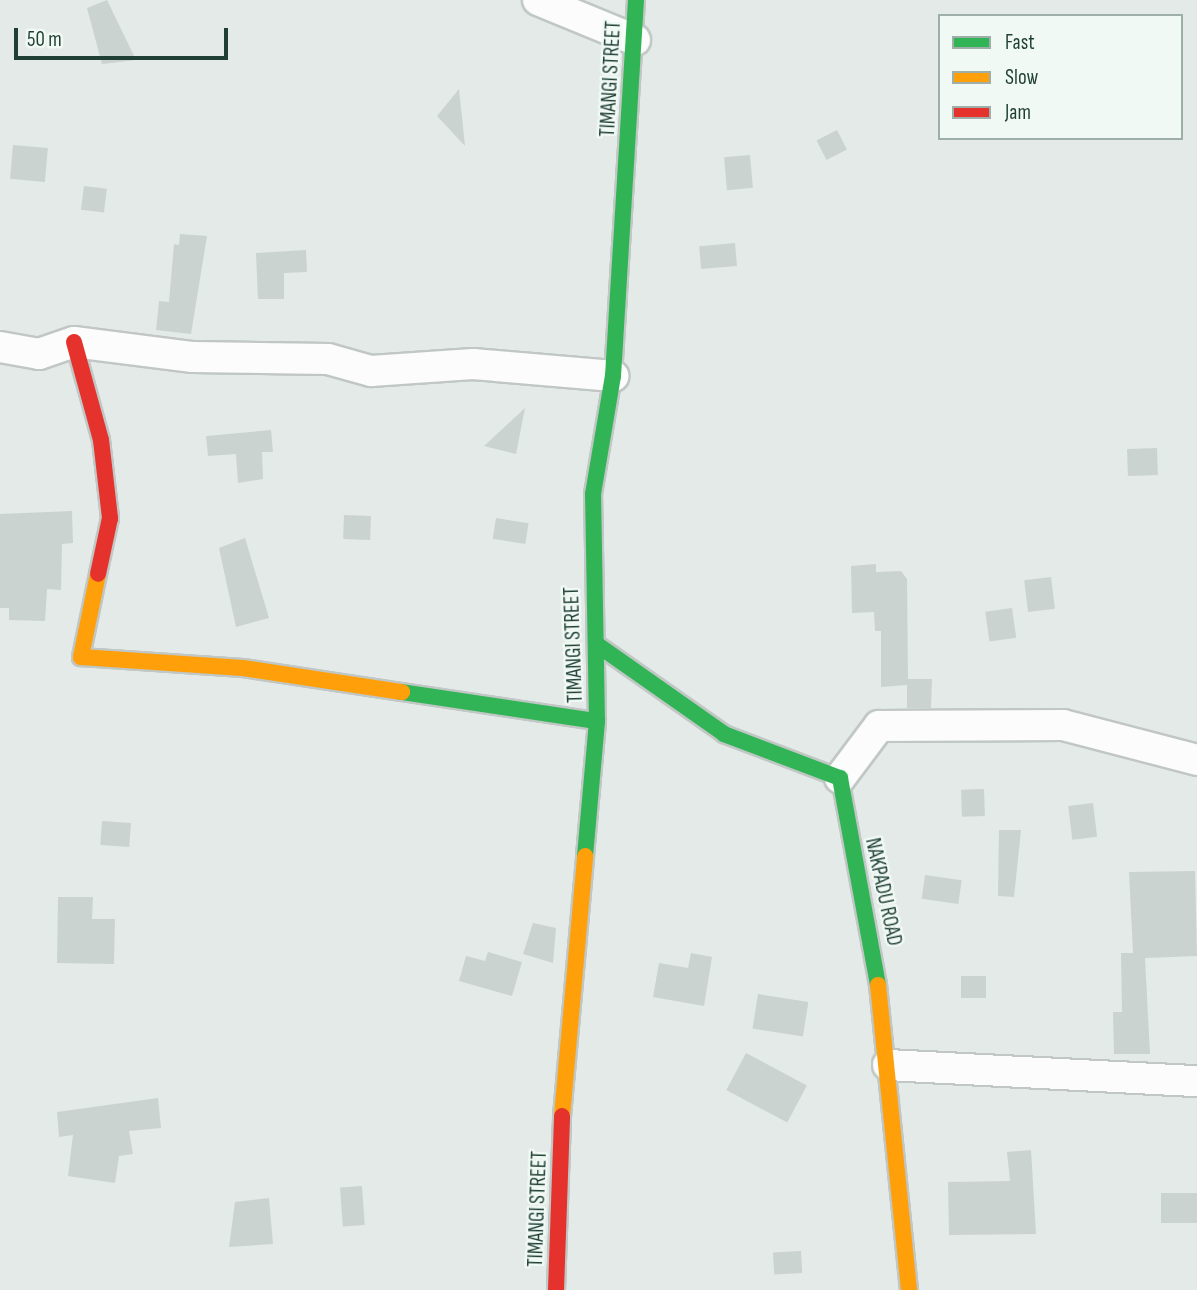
<!DOCTYPE html>
<style>
body{margin:0}
#map{position:relative;width:1197px;height:1290px;overflow:hidden;background:#e3eae7;font-family:"Sofia Sans Condensed",sans-serif}
div>[style]{position:absolute}
[style*='--x']{left:calc(var(--x)*1px);top:calc(var(--y)*1px);width:calc(var(--w)*1px);rotate:calc(var(--a)*1deg)}
.building>*{inset:0;background:#cbd3d0;transform-origin:0 0}
.roads{filter:drop-shadow(2px 0 #c0c7c4) drop-shadow(-2px 0 #c0c7c4) drop-shadow(0 2px #c0c7c4) drop-shadow(0 -2px #c0c7c4)}
.street>*{height:30px;margin:-15px;padding:0 15px;transform-origin:15px;border-radius:15px;background:#fbfcfb}
.fast>*{height:16px;margin:-8px;padding:0 8px;transform-origin:8px;border-radius:8px;background:#30b455}
.slow>*{height:16px;margin:-8px;padding:0 8px;transform-origin:8px;border-radius:8px;background:#ff9f0a}
.jam>*{height:16px;margin:-8px;padding:0 8px;transform-origin:8px;border-radius:8px;background:#e5322d}
span{translate:-50% -50%;white-space:nowrap;text-align:center;line-height:1.15;-webkit-text-stroke:5px #f1f9f5;paint-order:stroke}
.street-label{font-size:21px;color:#1f3f35}
.legend{position:absolute;left:938px;top:14px;width:245px;height:126px;box-sizing:border-box;background:#f1f9f5;border:2px solid #9dafa8;margin:0;padding:9px 12px;list-style:none;font-size:21px;color:#1f3f35}
.legend li{display:flex;align-items:center;gap:14px;height:35px}
.legend b{width:35px;border:2px solid #9dafa8}
.scale{position:absolute;left:14px;top:28px;width:214px;height:32px;box-sizing:border-box;border:4px solid #1f3f35;border-top:0;padding-left:9px;font-size:21px;line-height:24px;white-space:nowrap;color:#1f3f35;-webkit-text-stroke:5px #f1f9f5;paint-order:stroke}
</style>
<div id="map">
<div class="building">
<div style="clip-path:polygon(107px 0,136px 60px,102px 64px,87px 8px)"></div>
<div style="clip-path:polygon(459px 89px,465px 146px,437px 116px)"></div>
<div style="left:837px;top:130px;width:22px;height:23px;rotate:63deg"></div>
<div style="left:13px;top:145px;width:35px;height:34px;rotate:5deg"></div>
<div style="left:750px;top:155px;width:33px;height:26px;rotate:85deg"></div>
<div style="left:84px;top:186px;width:23px;height:24px;rotate:7deg"></div>
<div style="clip-path:polygon(180px 234px,207px 236px,191px 334px,156px 330px,159px 301px,169px 302px,174px 244px,179px 245px)"></div>
<div style="left:735px;top:243px;width:23px;height:36px;rotate:85deg"></div>
<div style="clip-path:polygon(306px 250px,307px 272px,284px 273px,284px 299px,258px 299px,256px 253px)"></div>
<div style="clip-path:polygon(525px 408px,516px 454px,484px 446px)"></div>
<div style="clip-path:polygon(271px 430px,273px 452px,262px 452px,263px 479px,238px 483px,236px 454px,208px 456px,206px 436px)"></div>
<div style="left:1157px;top:448px;width:27px;height:30px;rotate:88deg"></div>
<div style="clip-path:polygon(72px 511px,73px 543px,62px 544px,61px 590px,47px 589px,45px 621px,9px 620px,9px 608px,0 608px,0 514px)"></div>
<div style="left:344px;top:515px;width:27px;height:24px;rotate:2deg"></div>
<div style="left:496px;top:518px;width:33px;height:21px;rotate:9deg"></div>
<div style="clip-path:polygon(245px 538px,269px 618px,236px 627px,219px 548px)"></div>
<div style="clip-path:polygon(876px 564px,876px 572px,901px 571px,907px 579px,908px 679px,932px 679px,931px 708px,907px 708px,907px 685px,881px 687px,881px 631px,875px 631px,874px 612px,852px 613px,851px 566px)"></div>
<div style="left:1051px;top:577px;width:32px;height:27px;rotate:83deg"></div>
<div style="left:1012px;top:608px;width:30px;height:27px;rotate:82deg"></div>
<div style="left:984px;top:789px;width:27px;height:23px;rotate:88deg"></div>
<div style="left:1093px;top:803px;width:34px;height:25px;rotate:83deg"></div>
<div style="left:102px;top:821px;width:29px;height:24px;rotate:4deg"></div>
<div style="clip-path:polygon(999px 830px,1021px 830px,1014px 897px,998px 896px)"></div>
<div style="clip-path:polygon(1195px 871px,1197px 956px,1145px 958px,1150px 1054px,1114px 1054px,1113px 1012px,1122px 1012px,1121px 953px,1133px 953px,1129px 872px)"></div>
<div style="left:925px;top:875px;width:37px;height:24px;rotate:8deg"></div>
<div style="clip-path:polygon(58px 897px,93px 897px,92px 919px,115px 919px,114px 964px,57px 963px)"></div>
<div style="clip-path:polygon(533px 923px,556px 928px,553px 963px,523px 954px)"></div>
<div style="clip-path:polygon(488px 952px,522px 962px,512px 996px,459px 981px,466px 956px,485px 961px)"></div>
<div style="clip-path:polygon(691px 953px,712px 957px,704px 1006px,653px 997px,659px 963px,688px 968px)"></div>
<div style="left:961px;top:976px;width:25px;height:22px"></div>
<div style="left:758px;top:994px;width:51px;height:35px;rotate:9deg"></div>
<div style="left:746px;top:1053px;width:69px;height:42px;rotate:28deg"></div>
<div style="clip-path:polygon(158px 1098px,161px 1128px,129px 1131px,133px 1154px,119px 1156px,115px 1183px,68px 1176px,73px 1135px,59px 1137px,57px 1112px)"></div>
<div style="clip-path:polygon(1031px 1150px,1036px 1234px,949px 1235px,948px 1182px,1010px 1181px,1007px 1152px)"></div>
<div style="left:362px;top:1186px;width:39px;height:22px;rotate:86deg"></div>
<div style="left:1197px;top:1193px;width:30px;height:36px;rotate:90deg"></div>
<div style="clip-path:polygon(269px 1198px,273px 1244px,229px 1247px,235px 1202px)"></div>
<div style="left:801px;top:1251px;width:22px;height:28px;rotate:87deg"></div>
</div>
<div class="roads">
<div class="street">
<div style="--x:538;--y:0;--w:105;--a:22.4"></div>
<div style="--x:0;--y:347;--w:40;--a:10"></div>
<div style="--x:39;--y:354;--w:37;--a:-19"></div>
<div style="--x:74;--y:342;--w:120;--a:7.2"></div>
<div style="--x:193;--y:357;--w:135;--a:0.8"></div>
<div style="--x:328;--y:359;--w:45;--a:15.6"></div>
<div style="--x:371;--y:371;--w:102;--a:-3.9"></div>
<div style="--x:473;--y:364;--w:141;--a:4.9"></div>
<div style="--x:840;--y:778;--w:65;--a:-53.1"></div>
<div style="--x:879;--y:726;--w:184;--a:-0.3"></div>
<div style="--x:1063;--y:725;--w:138;--a:14.6"></div>
<div style="--x:888;--y:1065;--w:309;--a:3"></div>
</div>
<div class="fast">
<div style="--x:599;--y:646;--w:153;--a:35.1"></div>
<div style="--x:724;--y:734;--w:124;--a:20.8"></div>
<div style="--x:840;--y:778;--w:210;--a:79.6"></div>
<div style="--x:402;--y:692;--w:197;--a:8.5"></div>
<div style="--x:585;--y:856;--w:136;--a:-84.9"></div>
<div style="--x:597;--y:721;--w:227;--a:-91"></div>
<div style="--x:593;--y:494;--w:120;--a:-80.4"></div>
<div style="--x:613;--y:376;--w:377;--a:-86.5"></div>
</div>
<div class="slow">
<div style="--x:98;--y:574;--w:85;--a:101.6"></div>
<div style="--x:81;--y:657;--w:162;--a:3.9"></div>
<div style="--x:243;--y:668;--w:161;--a:8.6"></div>
<div style="--x:878;--y:985;--w:307;--a:84.2"></div>
<div style="--x:562;--y:1116;--w:261;--a:-84.9"></div>
</div>
<div class="jam">
<div style="--x:74;--y:342;--w:102;--a:74.6"></div>
<div style="--x:101;--y:440;--w:79;--a:83.4"></div>
<div style="--x:110;--y:518;--w:57;--a:102.1"></div>
<div style="--x:556;--y:1290;--w:174;--a:-88"></div>
</div>
</div>
<div class="street-label">
<span style="left:611px;top:79px;rotate:-87deg">TIMANGI STREET</span>
<span style="left:574px;top:645px;rotate:-92deg">TIMANGI STREET</span>
<span style="left:883px;top:892px;rotate:78deg">NAKPADU ROAD</span>
<span style="left:538px;top:1209px;rotate:-88deg">TIMANGI STREET</span>
</div>
<ul class="legend">
<li><b style="height:9px;background:#30b455"></b>Fast</li>
<li><b style="height:9px;background:#ff9f0a"></b>Slow</li>
<li><b style="height:9px;background:#e5322d"></b>Jam</li>
</ul>
<div class="scale">50 m</div>
</div>
